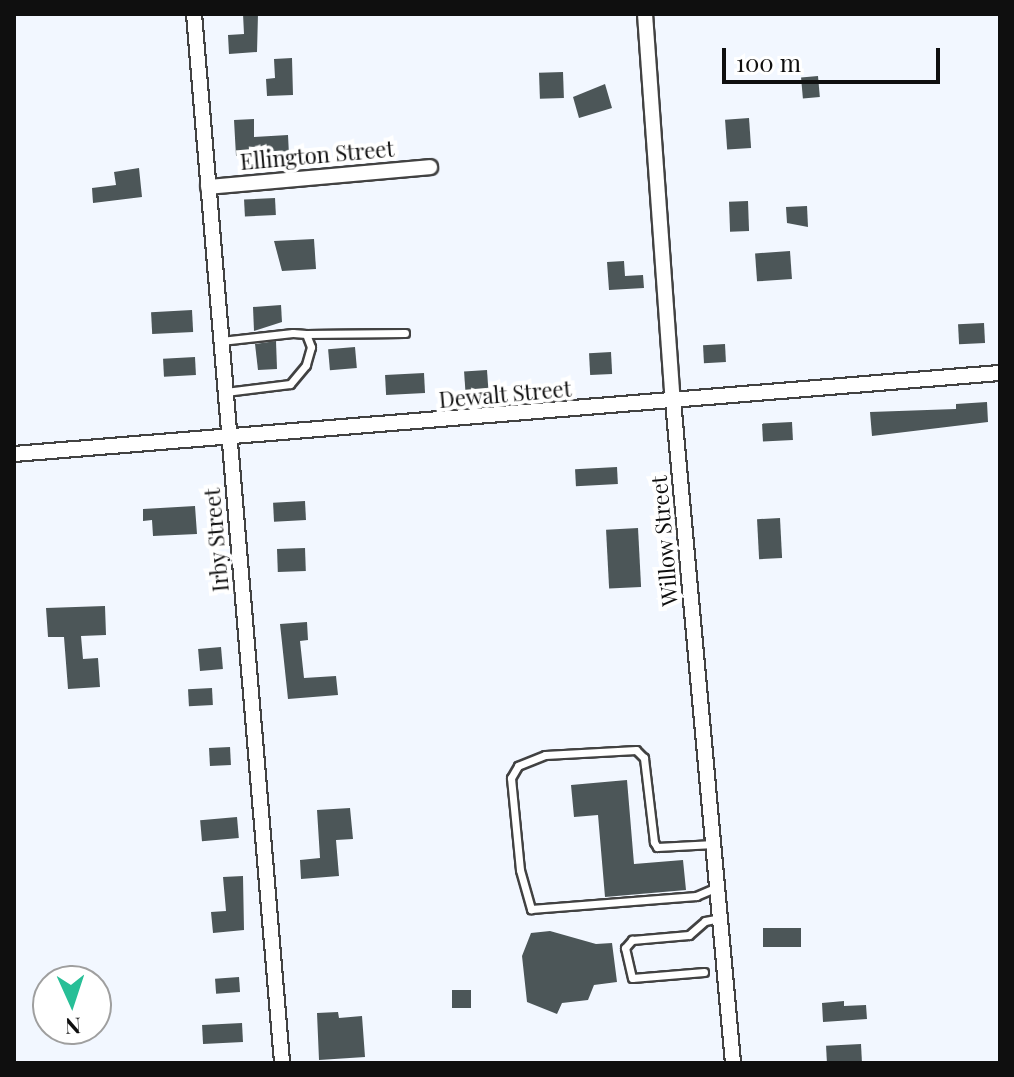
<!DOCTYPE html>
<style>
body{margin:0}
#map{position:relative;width:1014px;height:1077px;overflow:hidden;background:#f2f7ff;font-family:"Playfair Display",serif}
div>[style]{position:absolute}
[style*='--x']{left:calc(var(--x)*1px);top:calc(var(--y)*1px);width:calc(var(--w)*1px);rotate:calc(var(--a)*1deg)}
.building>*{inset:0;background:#4c5658;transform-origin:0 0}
.roads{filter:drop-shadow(2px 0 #424242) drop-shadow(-2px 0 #424242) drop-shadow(0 2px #424242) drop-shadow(0 -2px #424242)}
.lane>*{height:7px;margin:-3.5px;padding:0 3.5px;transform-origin:3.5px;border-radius:3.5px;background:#fff}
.street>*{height:14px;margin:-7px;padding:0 7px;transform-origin:7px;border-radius:7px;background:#fff}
span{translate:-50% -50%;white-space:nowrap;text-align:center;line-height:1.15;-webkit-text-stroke:8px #fff;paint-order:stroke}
.street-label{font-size:22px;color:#0f0f0f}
.frame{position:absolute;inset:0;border:16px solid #0f0f0f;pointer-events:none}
.north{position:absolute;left:32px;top:965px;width:80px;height:80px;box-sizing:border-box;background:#fff;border:2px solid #9f9f9f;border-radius:50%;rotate:177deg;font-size:22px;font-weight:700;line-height:32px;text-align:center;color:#0f0f0f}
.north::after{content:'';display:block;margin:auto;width:28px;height:36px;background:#28bf97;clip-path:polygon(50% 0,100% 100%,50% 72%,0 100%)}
.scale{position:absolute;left:722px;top:48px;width:218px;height:36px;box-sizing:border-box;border:4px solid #0f0f0f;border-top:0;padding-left:10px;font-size:24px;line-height:28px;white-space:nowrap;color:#0f0f0f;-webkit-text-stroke:6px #fff;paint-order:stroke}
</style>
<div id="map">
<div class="building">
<div style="clip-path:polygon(243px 14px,258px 14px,257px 52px,229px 54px,228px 35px,244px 34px)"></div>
<div style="clip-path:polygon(292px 58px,293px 95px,267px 96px,266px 79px,275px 78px,274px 59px)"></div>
<div style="left:563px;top:72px;width:26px;height:24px;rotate:88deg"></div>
<div style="left:818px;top:76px;width:21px;height:17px;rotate:85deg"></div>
<div style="clip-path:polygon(605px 84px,612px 108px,579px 118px,573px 97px)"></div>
<div style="left:749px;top:118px;width:30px;height:24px;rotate:86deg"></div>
<div style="clip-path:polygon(254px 119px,254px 137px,288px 135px,289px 155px,236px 156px,234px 120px)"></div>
<div style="clip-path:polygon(139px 168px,142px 197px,93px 203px,92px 188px,116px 185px,114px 172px)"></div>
<div style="left:275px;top:198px;width:17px;height:31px;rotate:87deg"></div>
<div style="left:748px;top:201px;width:30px;height:19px;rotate:88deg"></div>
<div style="clip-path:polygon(807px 206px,808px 227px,787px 223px,786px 207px)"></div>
<div style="clip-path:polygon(314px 239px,316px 269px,282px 271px,274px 241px)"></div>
<div style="left:790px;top:251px;width:28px;height:35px;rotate:86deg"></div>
<div style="clip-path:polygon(624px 261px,625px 276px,643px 275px,644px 288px,609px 290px,607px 262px)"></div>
<div style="clip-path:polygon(281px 305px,282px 322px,254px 331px,253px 307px)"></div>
<div style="left:192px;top:310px;width:22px;height:41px;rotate:87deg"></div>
<div style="left:984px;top:323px;width:20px;height:26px;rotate:87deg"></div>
<div style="clip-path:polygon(276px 341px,277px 369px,258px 370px,255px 344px)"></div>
<div style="left:725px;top:344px;width:18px;height:22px;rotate:87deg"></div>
<div style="left:355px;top:347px;width:21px;height:27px;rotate:85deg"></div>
<div style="left:611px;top:352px;width:22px;height:22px;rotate:87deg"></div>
<div style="left:195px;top:357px;width:18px;height:32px;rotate:87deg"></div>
<div style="left:487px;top:370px;width:26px;height:23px;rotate:86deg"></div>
<div style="left:424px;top:373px;width:20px;height:39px;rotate:87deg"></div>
<div style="clip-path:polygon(987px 402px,988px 422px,872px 436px,870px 412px,956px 409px,956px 404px)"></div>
<div style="left:792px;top:422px;width:18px;height:30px;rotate:87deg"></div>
<div style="left:617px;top:467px;width:17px;height:42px;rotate:87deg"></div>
<div style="left:305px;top:501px;width:19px;height:32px;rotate:87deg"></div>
<div style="clip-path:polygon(195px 506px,197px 534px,153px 536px,152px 520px,143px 521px,143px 509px)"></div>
<div style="left:780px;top:518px;width:40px;height:23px;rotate:87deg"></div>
<div style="left:638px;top:528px;width:59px;height:32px;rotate:87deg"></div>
<div style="left:305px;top:548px;width:23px;height:28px;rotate:88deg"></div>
<div style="clip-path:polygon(105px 606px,106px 635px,81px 636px,83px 659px,98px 658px,100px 687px,68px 689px,64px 637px,48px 637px,46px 608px)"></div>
<div style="clip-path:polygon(307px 622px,308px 640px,300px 641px,304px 678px,336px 676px,338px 695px,288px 699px,280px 624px)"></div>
<div style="left:221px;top:647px;width:22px;height:23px;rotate:85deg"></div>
<div style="left:212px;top:688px;width:17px;height:24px;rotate:87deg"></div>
<div style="left:230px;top:747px;width:18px;height:21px;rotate:87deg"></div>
<div style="clip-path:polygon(627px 780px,634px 864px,683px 860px,686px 890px,605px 897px,598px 815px,574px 817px,571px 785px)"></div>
<div style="clip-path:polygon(350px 808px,353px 839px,336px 840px,339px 876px,301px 879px,300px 860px,320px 858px,317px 810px)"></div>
<div style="left:237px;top:817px;width:21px;height:37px;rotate:85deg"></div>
<div style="clip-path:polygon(243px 876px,244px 930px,213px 933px,211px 912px,226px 911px,223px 877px)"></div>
<div style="left:801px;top:928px;width:19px;height:38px;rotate:90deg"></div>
<div style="clip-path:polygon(550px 931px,596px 944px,612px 943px,617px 982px,594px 985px,588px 1000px,562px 1003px,557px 1014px,527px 1002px,522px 956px,531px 933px)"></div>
<div style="left:239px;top:977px;width:15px;height:24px;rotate:86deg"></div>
<div style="left:471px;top:990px;width:18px;height:19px;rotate:90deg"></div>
<div style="clip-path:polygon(844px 1001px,844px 1006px,866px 1005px,867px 1019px,823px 1022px,822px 1003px)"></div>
<div style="clip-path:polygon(338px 1012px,339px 1018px,362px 1016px,365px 1057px,319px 1060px,317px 1013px)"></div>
<div style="left:242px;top:1023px;width:19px;height:40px;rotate:87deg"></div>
<div style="left:861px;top:1044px;width:19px;height:35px;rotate:87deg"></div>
</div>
<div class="roads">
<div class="lane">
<div style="--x:306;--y:334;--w:99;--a:-0.6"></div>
<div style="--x:221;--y:341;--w:72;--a:-6.3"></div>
<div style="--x:293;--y:333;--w:13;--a:4"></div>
<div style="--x:306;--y:334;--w:14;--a:69"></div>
<div style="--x:311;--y:347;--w:19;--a:106"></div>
<div style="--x:306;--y:365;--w:25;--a:130"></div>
<div style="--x:290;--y:384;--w:65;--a:173"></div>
<div style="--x:714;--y:844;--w:57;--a:177"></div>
<div style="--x:657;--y:847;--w:6;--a:-121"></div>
<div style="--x:654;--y:842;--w:85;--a:-96.8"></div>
<div style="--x:644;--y:758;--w:11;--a:-135"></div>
<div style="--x:636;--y:750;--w:91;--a:176.9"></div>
<div style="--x:545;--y:755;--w:29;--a:158"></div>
<div style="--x:518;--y:766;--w:14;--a:120"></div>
<div style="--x:511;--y:778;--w:92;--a:84.4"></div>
<div style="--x:520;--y:870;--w:41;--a:74.2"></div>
<div style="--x:531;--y:909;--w:166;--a:-4.5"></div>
<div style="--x:696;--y:896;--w:23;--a:-23"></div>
<div style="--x:704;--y:972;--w:72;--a:175.2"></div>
<div style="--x:632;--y:978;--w:31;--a:-103"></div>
<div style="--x:625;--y:948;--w:11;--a:-49"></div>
<div style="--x:632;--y:940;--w:57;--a:-5"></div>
<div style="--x:689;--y:935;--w:21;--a:-41"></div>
<div style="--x:705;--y:921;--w:15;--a:-11"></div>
</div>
<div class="street">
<div style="--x:194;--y:14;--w:1053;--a:85.2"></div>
<div style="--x:645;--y:14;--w:388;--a:85.9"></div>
<div style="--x:673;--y:401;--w:665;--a:84.82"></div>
<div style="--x:208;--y:187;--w:223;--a:-5.1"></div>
<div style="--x:14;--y:454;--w:989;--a:-4.7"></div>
</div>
</div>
<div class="street-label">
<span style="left:317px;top:155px;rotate:-5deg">Ellington Street</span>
<span style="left:505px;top:394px;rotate:-5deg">Dewalt Street</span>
<span style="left:216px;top:540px;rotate:-95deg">Irby Street</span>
<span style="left:664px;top:541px;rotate:-95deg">Willow Street</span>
</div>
<div class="frame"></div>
<div class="north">N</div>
<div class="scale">100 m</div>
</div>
